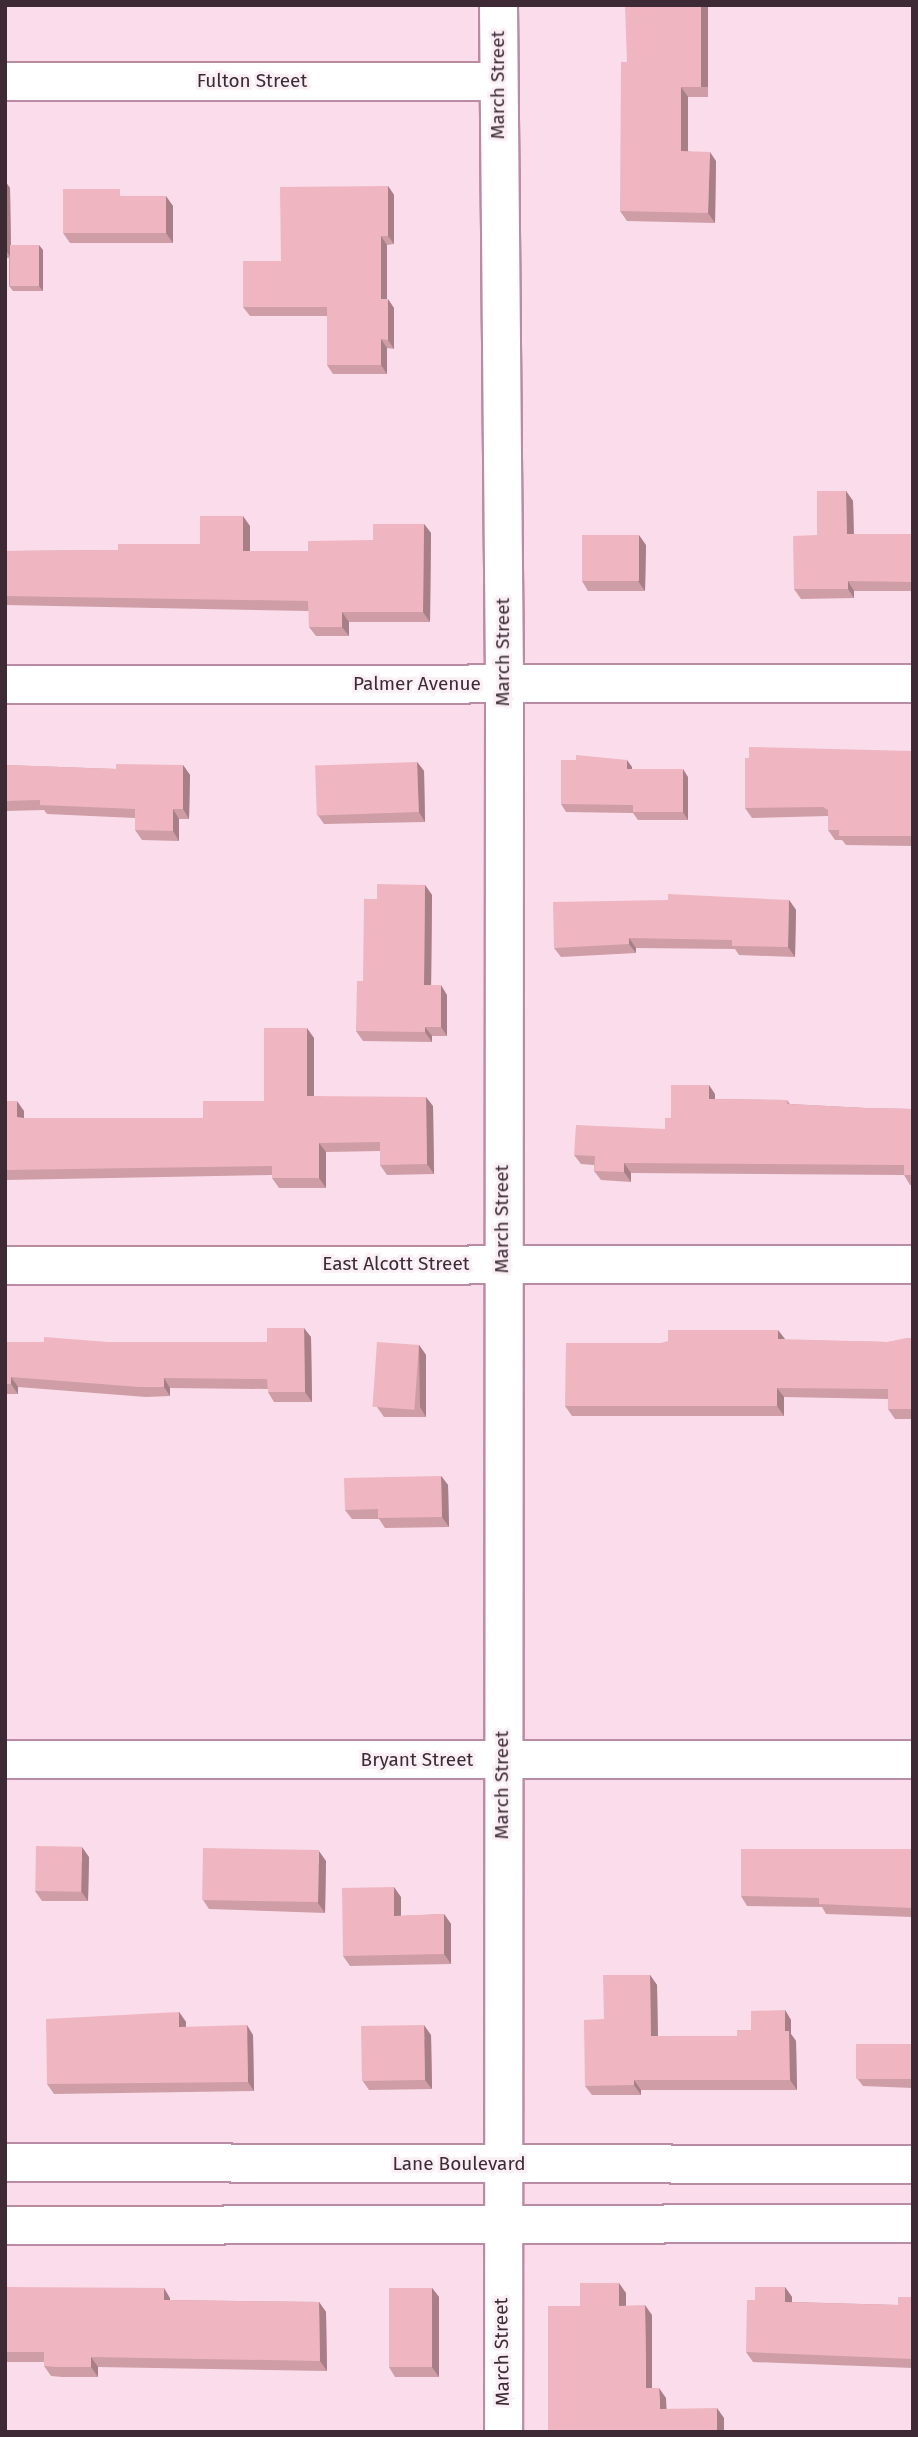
<!DOCTYPE html>
<style>
body{margin:0}
#map{position:relative;width:918px;height:2437px;overflow:hidden;background:#fadceb;font-family:"Fira Sans",sans-serif}
div>[style]{position:absolute}
[style*='--x']{left:calc(var(--x)*1px);top:calc(var(--y)*1px);width:calc(var(--w)*1px);rotate:calc(var(--a)*1deg)}
.roads{filter:drop-shadow(2px 0 #b98ba4) drop-shadow(-2px 0 #b98ba4) drop-shadow(0 2px #b98ba4) drop-shadow(0 -2px #b98ba4)}
.street>*{height:37px;margin:-18.5px;padding:0 18.5px;transform-origin:18.5px;border-radius:18.5px;background:#fff}
.wall>*{inset:0;background:#ce9da6}
.shaded-wall>*{inset:0;background:#a77f87;transform-origin:0 0}
.building>*{inset:0;background:#efb6c1;transform-origin:0 0}
span{translate:-50% -50%;white-space:nowrap;text-align:center;line-height:1.15;-webkit-text-stroke:6px #faeff4;paint-order:stroke}
.street-label{font-size:19px;color:#3d2a34}
.frame{position:absolute;inset:0;border:7px solid #3d2a34;pointer-events:none}
</style>
<div id="map">
<div class="roads">
<div class="street">
<div style="--x:498;--y:5;--w:679;--a:89.49"></div>
<div style="--x:504;--y:684;--w:1748;--a:90.03"></div>
<div style="--x:5;--y:81;--w:493;--a:0"></div>
<div style="--x:5;--y:684;--w:908;--a:-0.06"></div>
<div style="--x:5;--y:1265;--w:908;--a:-0.06"></div>
<div style="--x:5;--y:1759;--w:908;--a:0"></div>
<div style="--x:5;--y:2162;--w:908;--a:0.13"></div>
<div style="--x:5;--y:2225;--w:908;--a:-0.13"></div>
</div>
</div>
<div class="wall">
<div style="clip-path:polygon(708px 5px,708px 97px,688px 97px,688px 151px,716px 161px,715px 223px,627px 221px,620px 211px,627px 62px)"></div>
<div style="clip-path:polygon(5px 181px,10px 188px,11px 245px,43px 250px,43px 291px,13px 291px,9px 286px,9px 258px,5px 258px)"></div>
<div style="clip-path:polygon(388px 186px,394px 195px,394px 244px,387px 245px,387px 299px,394px 308px,394px 349px,387px 348px,387px 374px,333px 374px,327px 365px,327px 316px,250px 316px,243px 307px,281px 261px)"></div>
<div style="clip-path:polygon(124px 196px,173px 206px,173px 243px,70px 243px,63px 233px)"></div>
<div style="clip-path:polygon(846px 491px,853px 501px,854px 534px,913px 534px,913px 591px,854px 591px,854px 598px,801px 599px,794px 589px,817px 535px)"></div>
<div style="clip-path:polygon(424px 524px,431px 533px,430px 622px,349px 622px,349px 636px,316px 636px,309px 627px,309px 611px,5px 605px,5px 551px,118px 550px,200px 544px,250px 526px,250px 551px,308px 551px,373px 540px)"></div>
<div style="clip-path:polygon(646px 545px,645px 591px,588px 591px,582px 581px)"></div>
<div style="clip-path:polygon(913px 751px,913px 846px,846px 845px,842px 840px,835px 840px,828px 830px,828px 816px,752px 818px,745px 808px)"></div>
<div style="clip-path:polygon(417px 762px,424px 771px,425px 822px,324px 824px,317px 814px)"></div>
<div style="clip-path:polygon(5px 765px,116px 769px,183px 765px,190px 775px,189px 819px,179px 819px,179px 841px,142px 840px,135px 830px,135px 818px,47px 814px,44px 810px,5px 811px)"></div>
<div style="clip-path:polygon(632px 767px,632px 769px,688px 777px,688px 820px,638px 820px,633px 813px,566px 812px,561px 804px)"></div>
<div style="clip-path:polygon(425px 885px,432px 895px,431px 985px,447px 995px,447px 1036px,432px 1036px,432px 1042px,363px 1041px,356px 1031px,363px 981px,377px 899px)"></div>
<div style="clip-path:polygon(789px 900px,796px 910px,795px 957px,739px 955px,735px 949px,636px 948px,636px 953px,561px 957px,554px 948px)"></div>
<div style="clip-path:polygon(314px 1038px,314px 1096px,433px 1106px,434px 1174px,387px 1175px,380px 1165px,380px 1151px,326px 1152px,326px 1188px,279px 1188px,272px 1178px,272px 1175px,5px 1180px,5px 1101px,24px 1111px,24px 1118px,203px 1118px,264px 1101px)"></div>
<div style="clip-path:polygon(715px 1094px,715px 1099px,787px 1100px,790px 1104px,866px 1108px,913px 1109px,913px 1185px,910px 1185px,904px 1175px,631px 1173px,631px 1182px,601px 1180px,594px 1171px,594px 1165px,581px 1164px,574px 1155px,665px 1129px,671px 1118px)"></div>
<div style="clip-path:polygon(311px 1337px,312px 1402px,274px 1402px,268px 1392px,268px 1389px,170px 1388px,170px 1396px,146px 1397px,18px 1387px,18px 1394px,5px 1394px,5px 1342px,267px 1342px)"></div>
<div style="clip-path:polygon(913px 1338px,913px 1419px,895px 1419px,888px 1409px,888px 1399px,784px 1397px,784px 1416px,572px 1416px,565px 1406px,661px 1343px,785px 1340px,888px 1342px)"></div>
<div style="clip-path:polygon(419px 1345px,426px 1355px,426px 1417px,384px 1417px,377px 1407px)"></div>
<div style="clip-path:polygon(441px 1476px,448px 1485px,449px 1527px,385px 1528px,379px 1519px,352px 1519px,345px 1510px)"></div>
<div style="clip-path:polygon(913px 1849px,913px 1917px,826px 1914px,822px 1907px,747px 1906px,741px 1896px)"></div>
<div style="clip-path:polygon(89px 1857px,88px 1901px,42px 1901px,35px 1891px)"></div>
<div style="clip-path:polygon(326px 1861px,325px 1913px,209px 1909px,203px 1900px)"></div>
<div style="clip-path:polygon(401px 1897px,401px 1916px,444px 1914px,451px 1924px,451px 1964px,350px 1966px,343px 1956px)"></div>
<div style="clip-path:polygon(650px 1975px,657px 1985px,658px 2036px,737px 2036px,751px 2030px,785px 2010px,791px 2020px,791px 2034px,796px 2041px,797px 2090px,641px 2090px,641px 2095px,592px 2095px,585px 2086px,604px 2019px)"></div>
<div style="clip-path:polygon(179px 2012px,186px 2022px,186px 2027px,253px 2035px,254px 2091px,54px 2094px,47px 2084px)"></div>
<div style="clip-path:polygon(431px 2035px,432px 2089px,369px 2090px,362px 2080px)"></div>
<div style="clip-path:polygon(913px 2044px,913px 2088px,863px 2086px,856px 2077px)"></div>
<div style="clip-path:polygon(5px 2287px,170px 2298px,170px 2300px,319px 2302px,326px 2312px,327px 2371px,98px 2367px,98px 2377px,62px 2377px,51px 2376px,44px 2366px,44px 2362px,5px 2362px)"></div>
<div style="clip-path:polygon(785px 2287px,792px 2297px,792px 2302px,898px 2305px,913px 2297px,913px 2368px,753px 2362px,746px 2352px,755px 2300px)"></div>
<div style="clip-path:polygon(432px 2288px,439px 2297px,439px 2377px,395px 2377px,389px 2367px)"></div>
</div>
<div class="shaded-wall">
<div style="left:701px;top:5px;width:7px;height:82px"></div>
<div style="clip-path:polygon(681px 87px,688px 97px,688px 161px,681px 151px)"></div>
<div style="clip-path:polygon(710px 152px,716px 161px,715px 223px,708px 213px)"></div>
<div style="clip-path:polygon(5px 181px,10px 188px,11px 258px,5px 249px)"></div>
<div style="clip-path:polygon(388px 186px,394px 195px,394px 244px,388px 236px)"></div>
<div style="clip-path:polygon(166px 196px,173px 206px,173px 243px,166px 233px)"></div>
<div style="clip-path:polygon(381px 236px,387px 245px,387px 308px,381px 299px)"></div>
<div style="clip-path:polygon(39px 245px,43px 250px,43px 291px,39px 286px)"></div>
<div style="clip-path:polygon(388px 299px,394px 308px,394px 349px,388px 340px)"></div>
<div style="clip-path:polygon(381px 339px,387px 348px,387px 374px,381px 365px)"></div>
<div style="clip-path:polygon(846px 491px,853px 501px,854px 544px,847px 534px)"></div>
<div style="clip-path:polygon(243px 516px,250px 526px,250px 560px,243px 551px)"></div>
<div style="clip-path:polygon(424px 524px,431px 533px,430px 622px,423px 612px)"></div>
<div style="clip-path:polygon(639px 535px,646px 545px,645px 591px,638px 581px)"></div>
<div style="clip-path:polygon(848px 581px,854px 591px,854px 598px,848px 589px)"></div>
<div style="clip-path:polygon(342px 612px,349px 622px,349px 636px,342px 627px)"></div>
<div style="clip-path:polygon(627px 760px,632px 767px,632px 776px,627px 769px)"></div>
<div style="clip-path:polygon(417px 762px,424px 771px,425px 822px,419px 812px)"></div>
<div style="clip-path:polygon(183px 765px,190px 775px,189px 819px,183px 809px)"></div>
<div style="clip-path:polygon(683px 769px,688px 777px,688px 820px,683px 812px)"></div>
<div style="clip-path:polygon(173px 809px,179px 819px,179px 841px,173px 831px)"></div>
<div style="clip-path:polygon(425px 885px,432px 895px,431px 995px,424px 985px)"></div>
<div style="clip-path:polygon(789px 900px,796px 910px,795px 957px,788px 947px)"></div>
<div style="clip-path:polygon(629px 938px,636px 948px,636px 953px,629px 944px)"></div>
<div style="clip-path:polygon(441px 985px,447px 995px,447px 1036px,441px 1027px)"></div>
<div style="clip-path:polygon(425px 1027px,432px 1036px,432px 1042px,425px 1032px)"></div>
<div style="clip-path:polygon(307px 1028px,314px 1038px,314px 1106px,307px 1096px)"></div>
<div style="clip-path:polygon(709px 1085px,715px 1094px,715px 1109px,709px 1099px)"></div>
<div style="clip-path:polygon(426px 1097px,433px 1106px,434px 1174px,427px 1164px)"></div>
<div style="clip-path:polygon(17px 1101px,24px 1111px,24px 1126px,17px 1117px)"></div>
<div style="clip-path:polygon(319px 1143px,326px 1152px,326px 1188px,319px 1178px)"></div>
<div style="clip-path:polygon(624px 1163px,631px 1173px,631px 1182px,624px 1172px)"></div>
<div style="clip-path:polygon(304px 1328px,311px 1337px,312px 1402px,305px 1392px)"></div>
<div style="clip-path:polygon(778px 1330px,785px 1339px,778px 1339px)"></div>
<div style="clip-path:polygon(419px 1345px,426px 1355px,426px 1417px,420px 1407px)"></div>
<div style="clip-path:polygon(11px 1377px,18px 1387px,18px 1394px,11px 1384px)"></div>
<div style="clip-path:polygon(164px 1378px,170px 1388px,170px 1396px,164px 1387px)"></div>
<div style="clip-path:polygon(777px 1388px,784px 1397px,784px 1416px,777px 1406px)"></div>
<div style="clip-path:polygon(441px 1476px,448px 1485px,449px 1527px,442px 1517px)"></div>
<div style="clip-path:polygon(82px 1847px,89px 1857px,88px 1901px,81px 1891px)"></div>
<div style="clip-path:polygon(319px 1851px,326px 1861px,325px 1913px,318px 1903px)"></div>
<div style="clip-path:polygon(394px 1887px,401px 1897px,401px 1925px,394px 1916px)"></div>
<div style="clip-path:polygon(444px 1914px,451px 1924px,451px 1964px,444px 1954px)"></div>
<div style="clip-path:polygon(650px 1975px,657px 1985px,658px 2046px,651px 2036px)"></div>
<div style="clip-path:polygon(785px 2010px,791px 2020px,791px 2034px,796px 2041px,797px 2090px,790px 2080px,785px 2031px)"></div>
<div style="clip-path:polygon(179px 2012px,186px 2022px,186px 2037px,179px 2027px)"></div>
<div style="clip-path:polygon(247px 2025px,253px 2035px,254px 2091px,248px 2082px)"></div>
<div style="clip-path:polygon(424px 2025px,431px 2035px,432px 2089px,425px 2080px)"></div>
<div style="clip-path:polygon(634px 2080px,641px 2090px,641px 2095px,634px 2085px)"></div>
<div style="clip-path:polygon(619px 2283px,626px 2293px,626px 2315px,619px 2306px)"></div>
<div style="clip-path:polygon(785px 2287px,792px 2297px,792px 2311px,785px 2302px)"></div>
<div style="clip-path:polygon(164px 2288px,170px 2298px,170px 2309px,164px 2300px)"></div>
<div style="clip-path:polygon(432px 2288px,439px 2297px,439px 2377px,432px 2367px)"></div>
<div style="clip-path:polygon(319px 2302px,326px 2312px,327px 2371px,320px 2361px)"></div>
<div style="clip-path:polygon(645px 2305px,652px 2315px,652px 2398px,646px 2388px)"></div>
<div style="clip-path:polygon(91px 2357px,98px 2367px,98px 2377px,91px 2367px)"></div>
<div style="clip-path:polygon(659px 2388px,666px 2398px,667px 2419px,660px 2409px)"></div>
<div style="clip-path:polygon(717px 2408px,724px 2418px,724px 2432px,717px 2432px)"></div>
</div>
<div class="building">
<div style="clip-path:polygon(625px 5px,701px 5px,701px 87px,681px 87px,681px 151px,710px 152px,708px 213px,620px 211px,621px 62px,627px 62px)"></div>
<div style="clip-path:polygon(388px 186px,388px 236px,381px 236px,381px 299px,388px 299px,388px 340px,381px 339px,381px 365px,327px 365px,327px 307px,243px 307px,243px 261px,281px 261px,280px 187px)"></div>
<div style="clip-path:polygon(63px 189px,120px 189px,120px 196px,166px 196px,166px 233px,63px 233px)"></div>
<div style="left:10px;top:245px;width:29px;height:41px"></div>
<div style="clip-path:polygon(817px 491px,846px 491px,847px 534px,913px 534px,913px 582px,848px 581px,848px 589px,794px 589px,793px 536px,817px 535px)"></div>
<div style="clip-path:polygon(200px 516px,243px 516px,243px 551px,308px 551px,308px 541px,373px 540px,373px 524px,424px 524px,423px 612px,342px 612px,342px 627px,309px 627px,308px 601px,5px 596px,5px 551px,118px 550px,118px 544px,200px 544px)"></div>
<div style="left:582px;top:535px;width:57px;height:46px"></div>
<div style="clip-path:polygon(749px 747px,913px 751px,913px 836px,839px 836px,839px 830px,828px 830px,828px 810px,823px 807px,745px 808px,745px 758px,749px 758px)"></div>
<div style="clip-path:polygon(576px 755px,627px 760px,627px 769px,683px 769px,683px 812px,633px 812px,633px 805px,561px 804px,561px 760px,576px 760px)"></div>
<div style="left:417px;top:762px;width:50px;height:102px;rotate:88deg"></div>
<div style="clip-path:polygon(116px 764px,183px 765px,183px 809px,173px 809px,173px 831px,135px 830px,135px 809px,40px 805px,40px 800px,5px 801px,5px 765px,116px 769px)"></div>
<div style="clip-path:polygon(377px 884px,425px 885px,424px 985px,441px 985px,441px 1027px,425px 1027px,425px 1032px,356px 1031px,357px 981px,363px 981px,364px 899px,377px 899px)"></div>
<div style="clip-path:polygon(668px 894px,789px 900px,788px 947px,732px 946px,732px 940px,629px 938px,629px 944px,554px 948px,553px 902px,668px 900px)"></div>
<div style="clip-path:polygon(264px 1028px,307px 1028px,307px 1096px,426px 1097px,427px 1164px,380px 1165px,380px 1142px,319px 1143px,319px 1178px,272px 1178px,272px 1166px,5px 1170px,5px 1101px,17px 1101px,17px 1117px,24px 1118px,203px 1118px,203px 1101px,264px 1101px)"></div>
<div style="clip-path:polygon(671px 1085px,709px 1085px,709px 1099px,787px 1100px,787px 1104px,866px 1108px,913px 1109px,913px 1175px,904px 1175px,904px 1165px,624px 1163px,624px 1172px,594px 1171px,595px 1156px,574px 1155px,576px 1125px,665px 1129px,665px 1118px,671px 1118px)"></div>
<div style="clip-path:polygon(267px 1328px,304px 1328px,305px 1392px,268px 1392px,267px 1379px,164px 1378px,164px 1387px,139px 1387px,11px 1377px,11px 1384px,5px 1384px,5px 1342px,44px 1342px,44px 1337px,108px 1342px,267px 1342px)"></div>
<div style="clip-path:polygon(668px 1330px,778px 1330px,778px 1339px,888px 1342px,906px 1338px,913px 1338px,913px 1409px,888px 1409px,888px 1389px,777px 1388px,777px 1406px,565px 1406px,566px 1343px,661px 1343px,668px 1341px)"></div>
<div style="left:377px;top:1342px;width:42px;height:65px;rotate:4deg"></div>
<div style="clip-path:polygon(441px 1476px,442px 1517px,378px 1518px,378px 1509px,345px 1510px,344px 1478px)"></div>
<div style="left:36px;top:1846px;width:46px;height:45px;rotate:1deg"></div>
<div style="left:203px;top:1848px;width:116px;height:52px;rotate:1deg"></div>
<div style="clip-path:polygon(741px 1849px,913px 1849px,913px 1908px,819px 1904px,819px 1898px,741px 1896px)"></div>
<div style="clip-path:polygon(394px 1887px,394px 1916px,444px 1914px,444px 1954px,343px 1956px,342px 1888px)"></div>
<div style="clip-path:polygon(603px 1975px,650px 1975px,651px 2036px,737px 2036px,737px 2030px,751px 2030px,751px 2011px,785px 2010px,785px 2031px,789px 2031px,790px 2080px,634px 2080px,634px 2085px,585px 2086px,584px 2020px,604px 2019px)"></div>
<div style="clip-path:polygon(179px 2012px,179px 2027px,247px 2025px,248px 2082px,47px 2084px,46px 2019px)"></div>
<div style="left:424px;top:2025px;width:55px;height:63px;rotate:89deg"></div>
<div style="left:913px;top:2044px;width:35px;height:57px;rotate:90deg"></div>
<div style="clip-path:polygon(580px 2283px,619px 2283px,619px 2306px,645px 2305px,646px 2388px,659px 2388px,660px 2409px,717px 2408px,717px 2432px,548px 2432px,548px 2306px,580px 2306px)"></div>
<div style="clip-path:polygon(5px 2287px,164px 2288px,164px 2300px,319px 2302px,320px 2361px,91px 2357px,91px 2367px,56px 2367px,44px 2366px,44px 2352px,5px 2352px)"></div>
<div style="clip-path:polygon(755px 2287px,785px 2287px,785px 2302px,898px 2305px,898px 2297px,913px 2297px,913px 2359px,746px 2352px,747px 2300px,755px 2300px)"></div>
<div style="left:389px;top:2288px;width:43px;height:79px"></div>
</div>
<div class="street-label">
<span style="left:252px;top:81px">Fulton Street</span>
<span style="left:498px;top:85px;rotate:-90deg">March Street</span>
<span style="left:503px;top:652px;rotate:-90deg">March Street</span>
<span style="left:417px;top:684px">Palmer Avenue</span>
<span style="left:502px;top:1219px;rotate:-90deg">March Street</span>
<span style="left:396px;top:1264px">East Alcott Street</span>
<span style="left:417px;top:1760px">Bryant Street</span>
<span style="left:502px;top:1785px;rotate:-90deg">March Street</span>
<span style="left:459px;top:2164px">Lane Boulevard</span>
<span style="left:502px;top:2352px;rotate:-91deg">March Street</span>
</div>
<div class="frame"></div>
</div>
